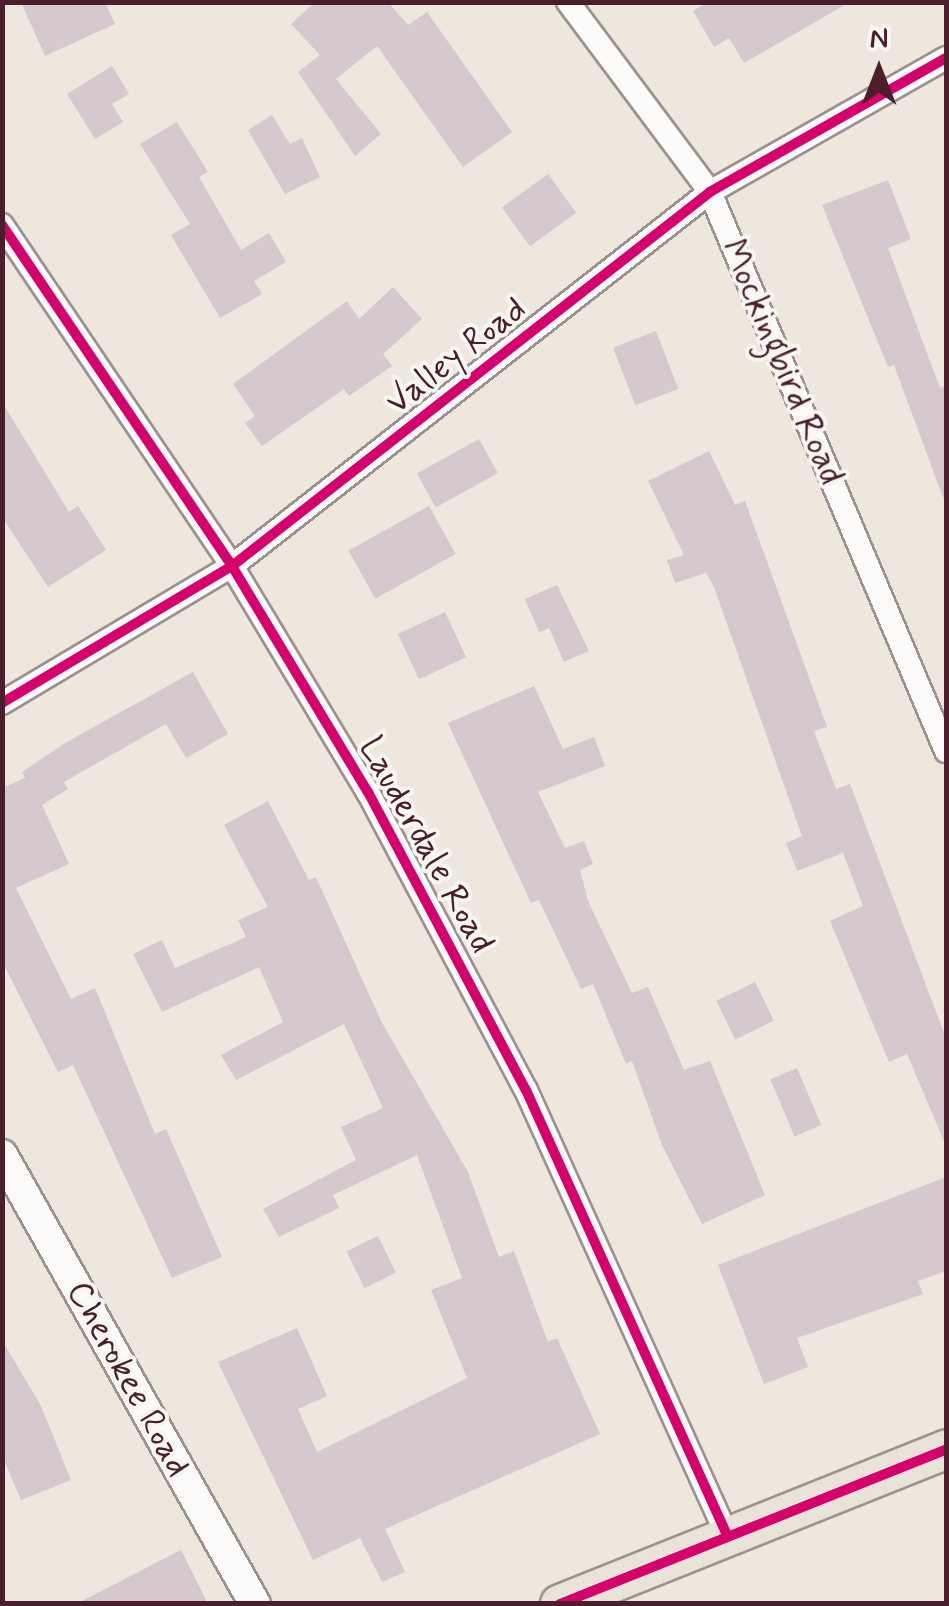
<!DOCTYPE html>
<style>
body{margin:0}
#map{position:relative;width:949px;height:1606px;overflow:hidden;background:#eee7dd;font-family:Mynerve,sans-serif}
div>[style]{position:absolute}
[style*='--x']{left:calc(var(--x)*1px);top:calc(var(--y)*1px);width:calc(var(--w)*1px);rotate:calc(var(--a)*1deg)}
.building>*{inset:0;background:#d5c8ce;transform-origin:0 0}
.roads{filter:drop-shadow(2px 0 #9b918d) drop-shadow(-2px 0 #9b918d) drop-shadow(0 2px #9b918d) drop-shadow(0 -2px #9b918d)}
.minor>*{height:22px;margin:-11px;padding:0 11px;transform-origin:11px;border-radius:11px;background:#fcfbfa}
.tertiary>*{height:30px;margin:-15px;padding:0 15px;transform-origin:15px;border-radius:15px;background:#fcfbfa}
.primary>*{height:38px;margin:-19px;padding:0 19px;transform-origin:19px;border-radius:19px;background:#eae3d7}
.cycleway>*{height:10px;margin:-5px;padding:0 5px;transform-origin:5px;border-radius:5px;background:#d6006c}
span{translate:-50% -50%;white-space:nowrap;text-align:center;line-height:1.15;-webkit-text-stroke:8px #f6f6f2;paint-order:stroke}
.street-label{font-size:35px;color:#4a1f2b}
.frame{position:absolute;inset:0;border:5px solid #4a1f2b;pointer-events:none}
.north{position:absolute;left:829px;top:20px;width:100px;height:100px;-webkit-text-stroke:8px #f6f6f2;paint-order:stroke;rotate:0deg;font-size:28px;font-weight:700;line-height:40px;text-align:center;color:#4a1f2b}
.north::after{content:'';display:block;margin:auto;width:35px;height:45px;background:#4a1f2b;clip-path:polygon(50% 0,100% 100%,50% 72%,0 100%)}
</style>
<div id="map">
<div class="building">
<div style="clip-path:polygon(21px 2px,105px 2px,115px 24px,45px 56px)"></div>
<div style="clip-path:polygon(315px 2px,388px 2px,408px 25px,427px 12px,512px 132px,463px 167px,377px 46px,336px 79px,381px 134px,355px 156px,298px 72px,320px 55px,291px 24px)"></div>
<div style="clip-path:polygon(708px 2px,850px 2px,744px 63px,729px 38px,714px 47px,693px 11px)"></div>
<div style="clip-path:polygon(112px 66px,129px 94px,112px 104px,123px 122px,95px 139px,67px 94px)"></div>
<div style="clip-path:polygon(272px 115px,290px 144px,302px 138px,320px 177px,285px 194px,248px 130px)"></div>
<div style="clip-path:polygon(177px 122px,208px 172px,199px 177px,241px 250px,269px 233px,286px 262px,254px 281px,262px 294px,220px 318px,171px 235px,190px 224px,140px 144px)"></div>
<div style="left:548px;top:174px;width:48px;height:57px;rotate:54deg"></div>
<div style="clip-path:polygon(888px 180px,911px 239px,888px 248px,940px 388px,946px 385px,944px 500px,894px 365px,888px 367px,822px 205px)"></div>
<div style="clip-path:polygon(393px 287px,422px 319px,383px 354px,392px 366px,349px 396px,344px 389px,262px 446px,245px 423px,255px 416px,233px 384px,347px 301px,359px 319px)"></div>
<div style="left:656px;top:331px;width:62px;height:46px;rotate:69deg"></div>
<div style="clip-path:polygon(2px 402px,69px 512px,78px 506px,106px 550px,48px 587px,2px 517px)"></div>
<div style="left:479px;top:439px;width:39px;height:71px;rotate:61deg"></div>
<div style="clip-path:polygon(709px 451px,735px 505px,745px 501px,827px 727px,814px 731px,836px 789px,850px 784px,946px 1038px,946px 1146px,907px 1054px,889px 1062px,830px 921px,863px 906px,843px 853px,797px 871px,786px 843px,802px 836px,714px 587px,706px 573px,675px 583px,667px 560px,684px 555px,648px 481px)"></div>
<div style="left:429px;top:506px;width:55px;height:92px;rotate:61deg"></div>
<div style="clip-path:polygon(557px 585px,589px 651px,564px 662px,549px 628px,539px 632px,525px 599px)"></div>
<div style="left:445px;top:612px;width:50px;height:52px;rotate:65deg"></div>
<div style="clip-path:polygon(193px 672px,228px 734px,186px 758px,166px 724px,64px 782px,68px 789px,42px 805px,69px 864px,16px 888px,71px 999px,95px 988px,155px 1134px,166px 1129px,222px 1257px,172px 1278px,73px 1065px,58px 1072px,2px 961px,2px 788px,25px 778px,22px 772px,65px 743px)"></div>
<div style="clip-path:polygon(534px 686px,563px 749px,594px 737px,605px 766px,538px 792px,565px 848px,584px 841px,593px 864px,580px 870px,588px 901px,632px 993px,648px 987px,684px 1070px,710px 1061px,765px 1195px,702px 1224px,662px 1145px,632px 1061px,626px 1064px,593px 984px,581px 989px,539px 900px,531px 903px,448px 723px)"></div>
<div style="clip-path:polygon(268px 801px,309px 880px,316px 877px,381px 1021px,468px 1172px,499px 1257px,514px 1251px,548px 1342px,557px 1338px,600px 1434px,385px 1529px,405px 1572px,382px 1582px,360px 1538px,313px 1560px,218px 1362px,297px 1328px,327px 1396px,298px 1409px,317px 1452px,467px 1378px,431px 1290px,462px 1278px,417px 1155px,333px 1195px,339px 1208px,279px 1237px,263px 1209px,356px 1160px,341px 1127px,383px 1108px,344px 1024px,236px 1080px,221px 1055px,283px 1022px,259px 967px,162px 1012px,133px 954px,162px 940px,175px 968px,246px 937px,238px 920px,268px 907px,224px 825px)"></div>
<div style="left:755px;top:982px;width:43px;height:43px;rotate:64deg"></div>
<div style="left:797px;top:1068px;width:62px;height:29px;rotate:67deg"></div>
<div style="clip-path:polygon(946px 1177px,946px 1271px,918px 1281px,923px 1294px,797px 1338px,808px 1367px,764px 1384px,718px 1265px)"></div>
<div style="left:378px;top:1236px;width:41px;height:35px;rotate:64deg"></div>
<div style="clip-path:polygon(2px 1340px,41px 1406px,71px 1480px,21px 1500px,2px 1455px)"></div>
<div style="clip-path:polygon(181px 1550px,208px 1604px,76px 1604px)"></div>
</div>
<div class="roads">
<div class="minor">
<div style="--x:568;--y:2;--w:237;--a:53.2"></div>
<div style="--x:710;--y:192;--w:607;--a:67.11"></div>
<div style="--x:2;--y:225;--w:411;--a:56"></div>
<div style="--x:232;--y:566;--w:264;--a:59"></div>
<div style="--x:368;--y:792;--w:337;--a:62.1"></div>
<div style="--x:526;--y:1090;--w:486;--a:65.7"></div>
<div style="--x:2;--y:703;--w:268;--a:-30.8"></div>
<div style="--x:232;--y:566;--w:607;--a:-38.04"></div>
<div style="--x:710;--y:192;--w:271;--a:-29.6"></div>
</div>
<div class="tertiary">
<div style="--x:2;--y:1155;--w:515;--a:60.6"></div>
</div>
<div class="primary">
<div style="--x:560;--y:1604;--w:416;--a:-21.8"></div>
</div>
</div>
<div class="cycleway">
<div style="--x:2;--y:225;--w:411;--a:56"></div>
<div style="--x:232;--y:566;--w:264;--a:59"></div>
<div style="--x:368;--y:792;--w:337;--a:62.1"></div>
<div style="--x:526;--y:1090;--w:486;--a:65.7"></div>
<div style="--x:2;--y:703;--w:268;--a:-30.8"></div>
<div style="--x:232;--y:566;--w:607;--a:-38.04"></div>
<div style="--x:710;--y:192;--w:271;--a:-29.6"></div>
<div style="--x:560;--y:1604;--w:416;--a:-21.8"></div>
</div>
<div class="street-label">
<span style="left:456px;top:356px;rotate:-38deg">Valley Road</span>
<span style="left:782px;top:362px;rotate:67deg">Mockingbird Road</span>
<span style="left:426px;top:845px;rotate:61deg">Lauderdale Road</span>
<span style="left:128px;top:1379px;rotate:61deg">Cherokee Road</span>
</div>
<div class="frame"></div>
<div class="north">N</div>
</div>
